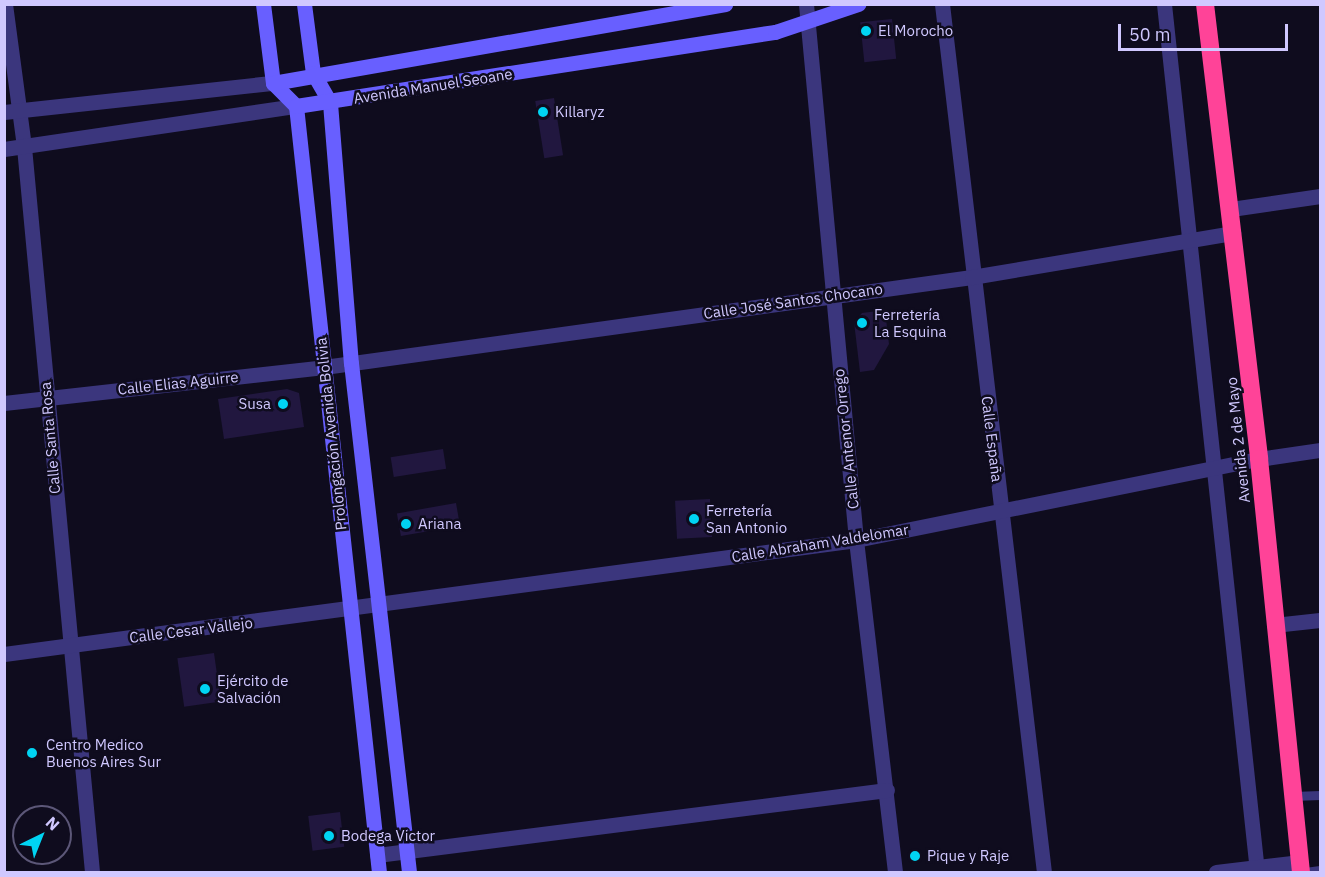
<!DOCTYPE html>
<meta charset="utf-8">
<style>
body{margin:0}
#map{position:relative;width:1325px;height:877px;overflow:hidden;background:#0f0c1e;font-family:"IBM Plex Sans",sans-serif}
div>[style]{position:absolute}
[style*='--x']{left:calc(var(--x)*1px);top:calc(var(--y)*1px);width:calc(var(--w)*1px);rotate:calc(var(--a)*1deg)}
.building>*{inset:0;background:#21173f;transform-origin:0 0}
.lane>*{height:9px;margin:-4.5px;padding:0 4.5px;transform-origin:4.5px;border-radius:4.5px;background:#3b367d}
.street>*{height:15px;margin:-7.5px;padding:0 7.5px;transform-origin:7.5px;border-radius:7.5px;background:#3b367d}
.secondary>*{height:15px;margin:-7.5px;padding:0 7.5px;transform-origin:7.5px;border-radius:7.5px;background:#685fff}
.highway>*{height:18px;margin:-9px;padding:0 9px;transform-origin:9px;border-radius:9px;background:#ff4398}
.dots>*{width:16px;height:16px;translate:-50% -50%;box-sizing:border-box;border:3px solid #0f0c1e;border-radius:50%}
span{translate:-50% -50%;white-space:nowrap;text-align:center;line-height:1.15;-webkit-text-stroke:5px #0f0c1e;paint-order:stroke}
.poi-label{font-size:15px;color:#d0c8ff}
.left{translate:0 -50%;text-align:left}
.right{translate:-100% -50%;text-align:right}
.street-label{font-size:15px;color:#d0c8ff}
.frame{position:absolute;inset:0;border:6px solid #d0c8ff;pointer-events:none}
.north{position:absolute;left:12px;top:805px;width:60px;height:60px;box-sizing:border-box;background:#0f0c1e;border:2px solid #5c5778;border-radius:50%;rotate:43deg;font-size:16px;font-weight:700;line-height:24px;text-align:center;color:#d0c8ff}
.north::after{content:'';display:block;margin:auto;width:21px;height:27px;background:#00d4f3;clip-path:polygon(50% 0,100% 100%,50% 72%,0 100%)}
.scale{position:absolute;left:1118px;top:24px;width:170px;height:27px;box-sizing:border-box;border:3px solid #d0c8ff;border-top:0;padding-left:8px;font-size:18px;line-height:21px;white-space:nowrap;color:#d0c8ff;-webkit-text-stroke:4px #0f0c1e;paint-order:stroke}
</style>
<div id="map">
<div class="building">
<div style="left:892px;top:19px;width:40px;height:32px;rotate:84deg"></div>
<div style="left:554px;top:98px;width:58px;height:19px;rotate:81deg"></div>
<div style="clip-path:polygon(885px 310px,889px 344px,874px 370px,860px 372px,854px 322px,862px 313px)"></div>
<div style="clip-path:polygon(287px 389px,299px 393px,304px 427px,224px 439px,218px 399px)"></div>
<div style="left:443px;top:449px;width:20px;height:53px;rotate:81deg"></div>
<div style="left:710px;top:499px;width:38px;height:35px;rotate:87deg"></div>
<div style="left:456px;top:503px;width:23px;height:60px;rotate:80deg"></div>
<div style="left:214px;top:653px;width:49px;height:37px;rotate:82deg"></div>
<div style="left:340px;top:812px;width:35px;height:32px;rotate:83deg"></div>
</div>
<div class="lane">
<div style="--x:1293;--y:796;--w:27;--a:-2"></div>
<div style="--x:1305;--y:872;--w:15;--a:-8"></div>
</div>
<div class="street">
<div style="--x:5;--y:4;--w:144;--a:82.4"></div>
<div style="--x:24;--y:147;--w:728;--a:84.64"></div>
<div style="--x:806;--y:4;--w:538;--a:84.67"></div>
<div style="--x:856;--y:540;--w:334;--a:83.3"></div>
<div style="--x:942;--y:4;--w:874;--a:83.3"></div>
<div style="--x:1164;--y:4;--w:873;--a:83.88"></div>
<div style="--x:4;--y:112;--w:271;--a:-6.2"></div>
<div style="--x:4;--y:149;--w:295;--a:-8.4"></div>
<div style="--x:1231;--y:209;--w:90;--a:-8.3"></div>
<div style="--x:4;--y:403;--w:322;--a:-6.4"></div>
<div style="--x:324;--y:367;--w:654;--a:-7.91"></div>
<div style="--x:972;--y:277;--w:265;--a:-9.6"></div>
<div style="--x:1274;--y:625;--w:46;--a:-6.2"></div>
<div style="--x:4;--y:654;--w:860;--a:-7.62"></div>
<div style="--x:856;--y:540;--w:411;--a:-11.4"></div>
<div style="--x:1259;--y:459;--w:62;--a:-8.4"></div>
<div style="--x:377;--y:855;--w:514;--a:-7.26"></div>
<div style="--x:1216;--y:872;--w:85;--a:-6.8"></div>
</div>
<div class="secondary">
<div style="--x:263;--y:4;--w:80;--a:82.8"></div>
<div style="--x:273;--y:83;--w:33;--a:45"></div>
<div style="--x:296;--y:106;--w:770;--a:83.82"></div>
<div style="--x:304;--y:4;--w:70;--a:82.6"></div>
<div style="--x:313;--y:73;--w:34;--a:60"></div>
<div style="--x:330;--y:103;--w:261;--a:85.4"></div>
<div style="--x:351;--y:363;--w:512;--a:83.5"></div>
<div style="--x:273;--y:83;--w:459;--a:-9.9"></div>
<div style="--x:296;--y:106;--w:485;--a:-8.8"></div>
<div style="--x:775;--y:32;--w:88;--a:-18.6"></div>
</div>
<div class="highway">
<div style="--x:1205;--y:4;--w:458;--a:83.2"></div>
<div style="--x:1259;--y:459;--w:415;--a:84.2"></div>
</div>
<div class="dots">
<div style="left:866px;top:31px;background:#00d4f3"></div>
<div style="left:543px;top:112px;background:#00d4f3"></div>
<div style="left:862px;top:323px;background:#00d4f3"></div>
<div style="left:283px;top:404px;background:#00d4f3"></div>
<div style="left:694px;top:519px;background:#00d4f3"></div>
<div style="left:406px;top:524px;background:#00d4f3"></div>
<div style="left:205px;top:689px;background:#00d4f3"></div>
<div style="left:32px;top:753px;background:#00d4f3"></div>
<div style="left:329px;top:836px;background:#00d4f3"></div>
<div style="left:915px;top:856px;background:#00d4f3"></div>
</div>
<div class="poi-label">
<span class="left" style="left:878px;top:31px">El Morocho</span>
<span class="left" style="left:555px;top:112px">Killaryz</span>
<span class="left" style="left:874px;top:323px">Ferretería<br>La Esquina</span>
<span class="right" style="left:271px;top:404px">Susa</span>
<span class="left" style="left:706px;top:519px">Ferretería<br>San Antonio</span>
<span class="left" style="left:418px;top:524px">Ariana</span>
<span class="left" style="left:217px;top:689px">Ejército de<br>Salvación</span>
<span class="left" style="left:46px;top:753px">Centro Medico<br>Buenos Aires Sur</span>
<span class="left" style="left:341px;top:836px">Bodega Victor</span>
<span class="left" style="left:927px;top:856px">Pique y Raje</span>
</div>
<div class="street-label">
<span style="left:433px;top:86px;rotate:-9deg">Avenida Manuel Seoane</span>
<span style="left:793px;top:301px;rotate:-8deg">Calle José Santos Chocano</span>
<span style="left:178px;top:383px;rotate:-6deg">Calle Elias Aguirre</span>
<span style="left:331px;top:434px;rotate:-96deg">Prolongación Avenida Bolivia</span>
<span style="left:50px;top:438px;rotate:-95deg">Calle Santa Rosa</span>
<span style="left:846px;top:439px;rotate:-96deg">Calle Antenor Orrego</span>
<span style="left:992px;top:439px;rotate:83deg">Calle España</span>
<span style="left:1238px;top:440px;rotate:-96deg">Avenida 2 de Mayo</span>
<span style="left:820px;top:543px;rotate:-9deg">Calle Abraham Valdelomar</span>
<span style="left:191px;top:630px;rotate:-7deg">Calle Cesar Vallejo</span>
</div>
<div class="frame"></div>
<div class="north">N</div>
<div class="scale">50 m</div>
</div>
